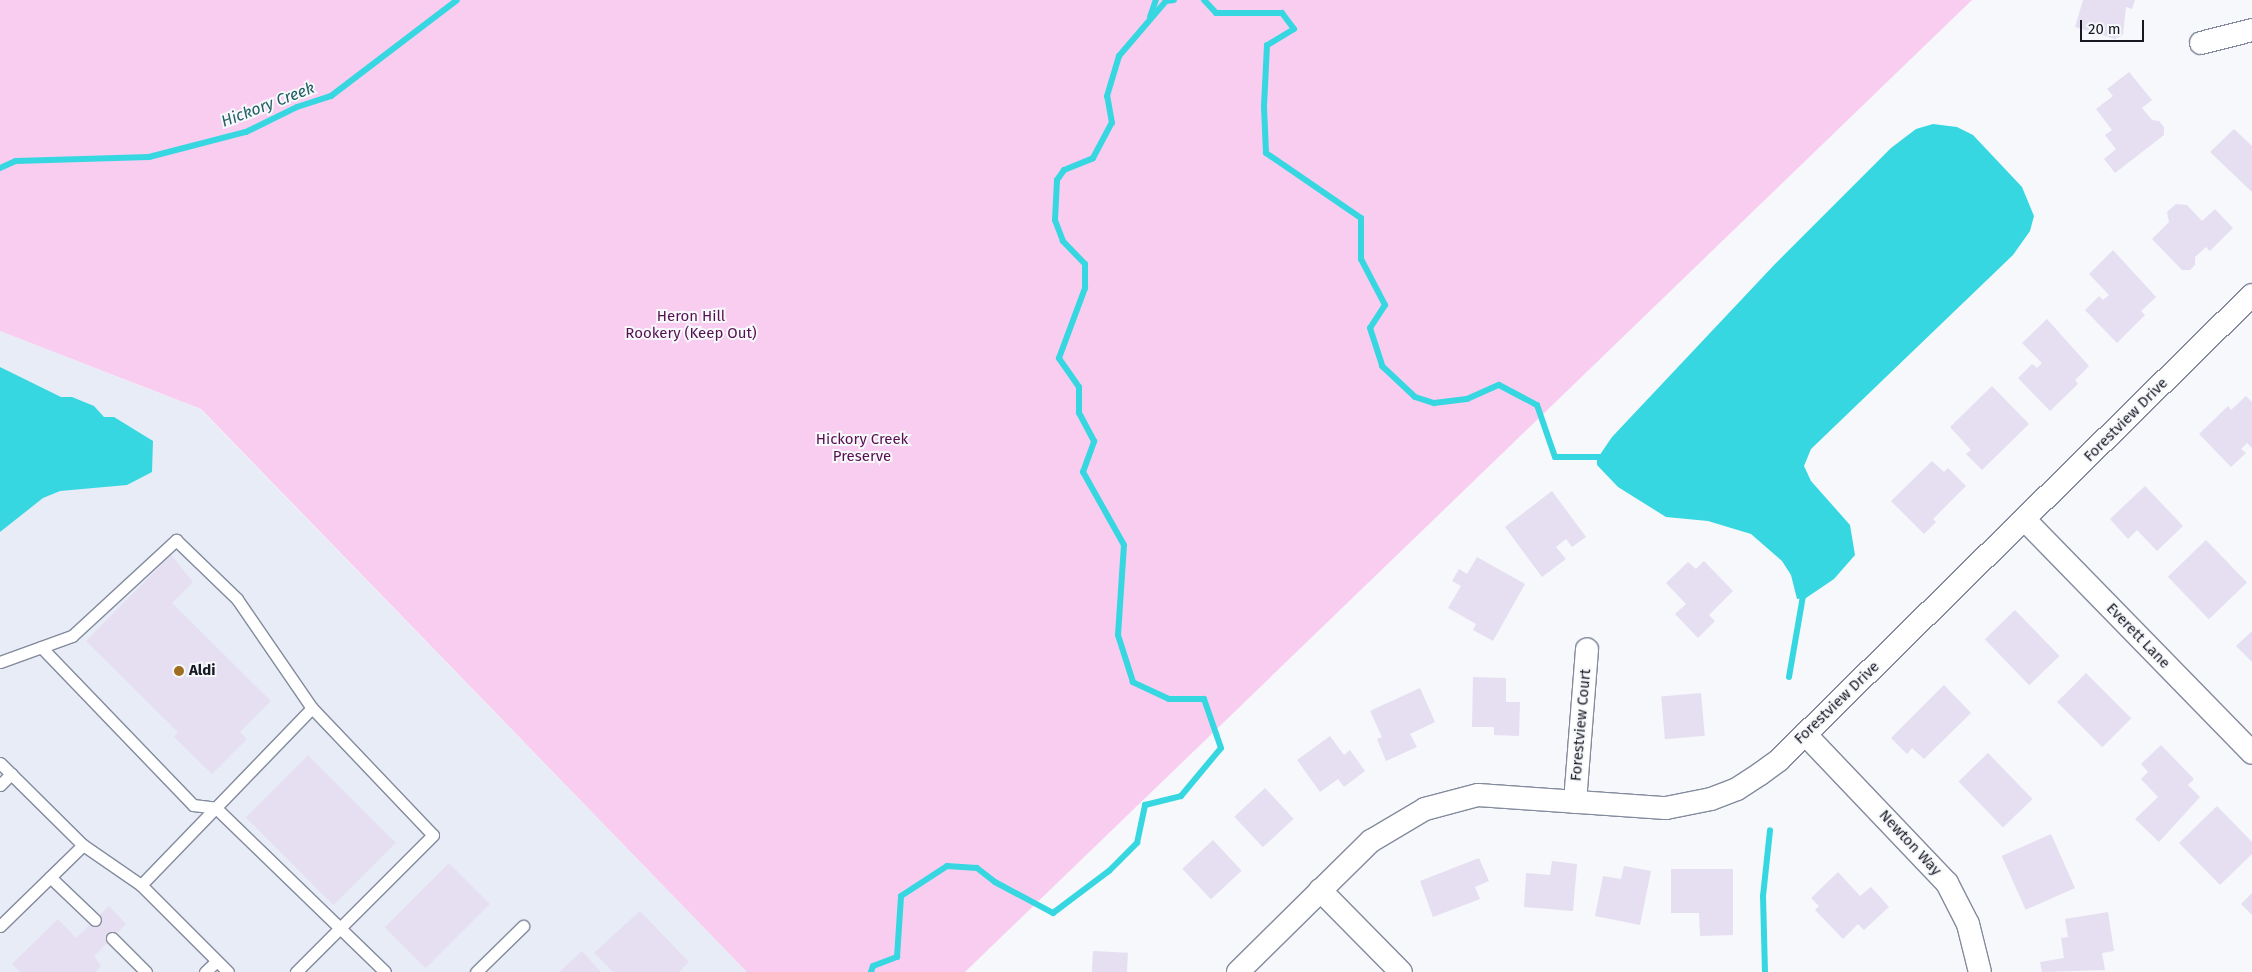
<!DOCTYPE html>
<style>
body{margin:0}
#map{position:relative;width:2252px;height:972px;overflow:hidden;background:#f6f8fc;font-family:"Fira Sans",sans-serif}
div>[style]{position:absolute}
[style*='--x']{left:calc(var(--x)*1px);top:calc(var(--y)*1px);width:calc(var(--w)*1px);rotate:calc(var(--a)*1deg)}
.built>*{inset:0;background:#e7ecf7}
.green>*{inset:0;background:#f9cdef}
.water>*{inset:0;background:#37d7e1}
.stream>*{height:6px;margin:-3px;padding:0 3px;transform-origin:3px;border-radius:3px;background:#37d7e1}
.building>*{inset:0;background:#e5dff1;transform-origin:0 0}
.roads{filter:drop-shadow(1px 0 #838b9d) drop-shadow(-1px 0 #838b9d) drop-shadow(0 1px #838b9d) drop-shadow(0 -1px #838b9d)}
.service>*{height:11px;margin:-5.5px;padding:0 5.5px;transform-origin:5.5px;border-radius:5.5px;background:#fff}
.minor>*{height:22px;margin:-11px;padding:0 11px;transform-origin:11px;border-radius:11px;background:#fff}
.dots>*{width:14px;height:14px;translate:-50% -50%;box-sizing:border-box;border:2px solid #f6f8fc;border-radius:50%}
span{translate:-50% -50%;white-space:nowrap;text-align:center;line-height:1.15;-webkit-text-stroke:4px #f6f8fc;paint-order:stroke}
.park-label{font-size:15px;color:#57104e}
.street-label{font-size:15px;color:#161920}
.poi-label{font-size:15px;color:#161920;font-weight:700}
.left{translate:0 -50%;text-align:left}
.water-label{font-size:16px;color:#215f63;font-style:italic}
.scale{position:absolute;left:2080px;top:20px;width:64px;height:22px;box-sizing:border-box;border:2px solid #161920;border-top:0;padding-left:6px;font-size:15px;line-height:18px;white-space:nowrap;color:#161920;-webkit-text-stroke:4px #f6f8fc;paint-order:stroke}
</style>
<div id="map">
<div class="built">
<div style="clip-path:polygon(0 331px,200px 409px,747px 972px,0 972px)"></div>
</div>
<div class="green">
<div style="clip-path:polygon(0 0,1972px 0,965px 972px,747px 972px,201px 409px,0 331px)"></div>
</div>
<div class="water">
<div style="clip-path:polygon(1933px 124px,1957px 127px,1973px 135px,2022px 187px,2034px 216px,2030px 231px,2013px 255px,1811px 449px,1804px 466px,1811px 481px,1850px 525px,1855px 555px,1834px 579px,1806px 598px,1797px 599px,1791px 575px,1782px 561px,1751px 534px,1708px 521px,1666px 517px,1618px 487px,1597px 465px,1597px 459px,1612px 437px,1775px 264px,1891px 148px,1916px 129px)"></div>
<div style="clip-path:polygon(0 367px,61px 397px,72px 397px,94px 406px,104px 417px,114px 417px,153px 441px,152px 472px,127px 485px,60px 491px,43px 498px,0 532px)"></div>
</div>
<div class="stream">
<div style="--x:1204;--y:0;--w:18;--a:47"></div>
<div style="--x:1216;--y:13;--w:66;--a:0"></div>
<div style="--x:1282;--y:13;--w:20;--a:53"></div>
<div style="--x:1294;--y:29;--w:31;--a:149"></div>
<div style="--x:1267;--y:45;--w:62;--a:92.8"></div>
<div style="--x:1264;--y:107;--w:46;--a:87.5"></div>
<div style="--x:1266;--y:153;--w:115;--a:34.4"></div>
<div style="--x:1361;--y:218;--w:41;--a:90"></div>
<div style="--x:1361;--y:259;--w:52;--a:62.4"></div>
<div style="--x:1385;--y:305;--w:27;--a:123"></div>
<div style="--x:1370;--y:328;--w:40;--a:72"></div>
<div style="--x:1382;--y:366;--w:45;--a:43.2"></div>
<div style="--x:1415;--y:397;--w:20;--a:18"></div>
<div style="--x:1434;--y:403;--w:33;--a:-7"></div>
<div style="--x:1467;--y:399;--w:35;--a:-24"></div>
<div style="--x:1499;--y:385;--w:43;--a:27.8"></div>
<div style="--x:1537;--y:405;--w:55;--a:70.9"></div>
<div style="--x:1555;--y:457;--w:51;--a:0"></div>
<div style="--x:1150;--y:17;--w:18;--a:-71"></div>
<div style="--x:0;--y:168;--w:17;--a:-24"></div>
<div style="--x:16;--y:161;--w:133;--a:-1.7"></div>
<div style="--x:149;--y:157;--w:100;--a:-14.5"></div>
<div style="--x:246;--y:132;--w:57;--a:-26.1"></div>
<div style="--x:297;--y:107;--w:36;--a:-18"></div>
<div style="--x:331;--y:96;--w:158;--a:-37.3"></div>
<div style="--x:1789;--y:677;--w:88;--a:-80.2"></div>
<div style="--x:871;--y:972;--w:6;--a:-72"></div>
<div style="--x:873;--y:966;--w:26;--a:-21"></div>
<div style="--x:897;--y:957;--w:61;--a:-86.2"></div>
<div style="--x:901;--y:896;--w:55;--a:-33.1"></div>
<div style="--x:947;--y:866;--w:30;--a:4"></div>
<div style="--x:977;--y:868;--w:23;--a:38"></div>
<div style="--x:995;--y:882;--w:66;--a:28.1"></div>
<div style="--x:1053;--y:913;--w:70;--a:-36.9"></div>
<div style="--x:1109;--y:871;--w:40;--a:-45"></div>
<div style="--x:1137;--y:843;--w:39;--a:-78"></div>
<div style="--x:1145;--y:805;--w:37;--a:-14"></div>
<div style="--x:1181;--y:796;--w:62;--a:-50.2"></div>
<div style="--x:1221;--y:748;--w:52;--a:-109.1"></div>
<div style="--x:1204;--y:699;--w:35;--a:180"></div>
<div style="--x:1169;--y:699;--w:40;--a:-155"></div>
<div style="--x:1133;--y:682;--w:49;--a:-107.7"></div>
<div style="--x:1118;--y:635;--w:90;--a:-86.2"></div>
<div style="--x:1124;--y:545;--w:84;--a:-119.3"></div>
<div style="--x:1083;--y:472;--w:33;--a:-70"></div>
<div style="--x:1094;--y:441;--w:32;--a:-118"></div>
<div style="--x:1079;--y:413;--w:26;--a:-90"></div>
<div style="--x:1079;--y:387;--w:35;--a:-125"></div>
<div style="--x:1059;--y:358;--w:75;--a:-69.6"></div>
<div style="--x:1085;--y:288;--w:24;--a:-90"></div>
<div style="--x:1085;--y:264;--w:32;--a:-134"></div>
<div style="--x:1063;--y:241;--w:22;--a:-111"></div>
<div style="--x:1055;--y:220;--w:40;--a:-87.1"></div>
<div style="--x:1057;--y:180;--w:12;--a:-55"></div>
<div style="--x:1064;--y:170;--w:31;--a:-22"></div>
<div style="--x:1093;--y:158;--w:40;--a:-62"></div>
<div style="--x:1112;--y:123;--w:27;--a:-100"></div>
<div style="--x:1107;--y:96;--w:42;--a:-73.3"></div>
<div style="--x:1119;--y:56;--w:72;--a:-49.5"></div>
<div style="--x:1166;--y:1;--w:8;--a:-7"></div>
<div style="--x:1765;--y:972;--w:76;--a:-91.5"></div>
<div style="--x:1763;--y:896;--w:66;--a:-83.9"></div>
</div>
<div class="building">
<div style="clip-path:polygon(2083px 0,2135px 0,2132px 9px,2126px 7px,2123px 35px,2115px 39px,2075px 27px)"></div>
<div style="clip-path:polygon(2129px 72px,2152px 100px,2142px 108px,2152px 120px,2159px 121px,2164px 127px,2164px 135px,2115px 173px,2104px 159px,2116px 149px,2105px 135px,2112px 130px,2096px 109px,2113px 96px,2107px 89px)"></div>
<div style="clip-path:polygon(2234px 129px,2252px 146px,2252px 192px,2210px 152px)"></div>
<div style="clip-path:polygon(2176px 204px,2187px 205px,2202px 221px,2215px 209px,2233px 228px,2210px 251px,2206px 247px,2195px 257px,2195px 265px,2190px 270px,2182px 270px,2152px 239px,2169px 222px,2167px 212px)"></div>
<div style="clip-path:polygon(2113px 250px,2156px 297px,2141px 311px,2145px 315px,2117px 343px,2085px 310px,2099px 296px,2103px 300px,2109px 295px,2089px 274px)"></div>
<div style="clip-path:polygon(2047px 319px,2089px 366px,2075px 380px,2078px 384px,2050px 411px,2018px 378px,2032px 364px,2037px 368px,2042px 363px,2022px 343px)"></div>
<div style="clip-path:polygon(1992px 386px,2029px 424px,1982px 470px,1966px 454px,1971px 450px,1950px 427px)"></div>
<div style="clip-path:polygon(2246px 396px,2252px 402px,2252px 448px,2247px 443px,2241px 449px,2246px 453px,2231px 467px,2199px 434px,2228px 406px,2231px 410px)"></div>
<div style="clip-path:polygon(1932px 461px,1944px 472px,1948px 468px,1966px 486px,1933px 519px,1936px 522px,1924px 534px,1891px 501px)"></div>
<div style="clip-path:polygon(2145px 486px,2183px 526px,2157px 551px,2137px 530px,2128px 539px,2110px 519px)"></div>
<div style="clip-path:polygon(1552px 491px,1586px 537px,1572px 547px,1566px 539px,1556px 547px,1566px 559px,1542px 577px,1505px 527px)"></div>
<div style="left:2206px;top:540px;width:59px;height:53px;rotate:46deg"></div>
<div style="clip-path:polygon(171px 555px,193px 582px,172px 603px,271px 701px,240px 732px,247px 739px,212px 774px,174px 737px,178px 732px,86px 641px)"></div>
<div style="clip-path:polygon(1477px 557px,1525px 584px,1493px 641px,1473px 630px,1476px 624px,1448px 608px,1461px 586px,1452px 581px,1459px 569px,1467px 574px)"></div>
<div style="clip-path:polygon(1704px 561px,1733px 591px,1709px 615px,1715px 621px,1698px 638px,1675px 614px,1686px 604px,1666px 583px,1688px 562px,1696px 569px)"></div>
<div style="left:2015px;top:610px;width:64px;height:42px;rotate:46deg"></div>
<div style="clip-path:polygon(2252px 631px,2252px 662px,2236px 646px)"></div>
<div style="left:2086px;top:673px;width:64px;height:41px;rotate:45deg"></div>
<div style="clip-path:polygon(1473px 677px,1506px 678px,1506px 702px,1520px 702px,1519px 736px,1494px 735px,1494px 727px,1472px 727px)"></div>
<div style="clip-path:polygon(1944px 685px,1971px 713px,1924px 759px,1912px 748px,1907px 754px,1891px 738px)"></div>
<div style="clip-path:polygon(1420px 688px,1435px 722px,1410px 734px,1417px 747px,1386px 761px,1377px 739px,1382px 737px,1370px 711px)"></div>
<div style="left:1701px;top:693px;width:43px;height:40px;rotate:85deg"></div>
<div style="clip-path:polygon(1330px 736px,1344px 755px,1350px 750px,1365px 771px,1344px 787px,1338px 779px,1320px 792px,1297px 760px)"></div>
<div style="clip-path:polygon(2161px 745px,2194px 779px,2188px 785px,2200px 797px,2159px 842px,2135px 819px,2158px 797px,2141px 779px,2148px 772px,2141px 764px)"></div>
<div style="left:1988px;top:753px;width:64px;height:41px;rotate:46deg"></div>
<div style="left:308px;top:755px;width:124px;height:88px;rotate:45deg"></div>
<div style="left:1265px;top:788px;width:42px;height:42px;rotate:47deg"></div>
<div style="clip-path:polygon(2217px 806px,2252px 842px,2252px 854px,2220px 885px,2179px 843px)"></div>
<div style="left:2051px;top:834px;width:59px;height:54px;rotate:66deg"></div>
<div style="left:1213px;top:840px;width:42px;height:42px;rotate:47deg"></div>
<div style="clip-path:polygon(1479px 858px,1489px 881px,1475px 887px,1480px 899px,1433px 917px,1420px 881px)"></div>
<div style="clip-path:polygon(1552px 861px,1577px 864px,1573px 911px,1524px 907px,1526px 873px,1550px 875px)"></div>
<div style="left:449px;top:863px;width:58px;height:91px;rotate:45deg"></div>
<div style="clip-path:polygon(1624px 866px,1651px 871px,1640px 925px,1595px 916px,1603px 876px,1621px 879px)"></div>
<div style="clip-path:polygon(1671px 869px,1733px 869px,1733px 935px,1700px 936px,1699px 913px,1671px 913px)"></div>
<div style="clip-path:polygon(1838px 872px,1860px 896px,1871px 887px,1889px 907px,1864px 930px,1858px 924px,1843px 939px,1815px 910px,1819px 906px,1811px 898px)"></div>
<div style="clip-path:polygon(2252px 893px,2252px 915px,2241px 904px)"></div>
<div style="clip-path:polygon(109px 906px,126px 924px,94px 956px,101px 966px,95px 972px,20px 972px,12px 964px,58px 919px,76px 938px)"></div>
<div style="clip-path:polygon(640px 911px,689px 962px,679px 972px,613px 972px,594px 953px)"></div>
<div style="clip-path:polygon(2108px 912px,2114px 951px,2102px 953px,2105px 970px,2042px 972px,2040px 962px,2064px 958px,2061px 938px,2068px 937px,2065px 919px)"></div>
<div style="clip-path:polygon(582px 951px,601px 972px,559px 972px)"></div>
<div style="left:1093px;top:951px;width:35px;height:21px;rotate:3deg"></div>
</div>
<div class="roads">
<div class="service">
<div style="--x:41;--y:647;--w:219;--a:46.1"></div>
<div style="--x:193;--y:805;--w:23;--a:7"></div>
<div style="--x:216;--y:808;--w:235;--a:44.1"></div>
<div style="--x:0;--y:662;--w:77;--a:-19.9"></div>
<div style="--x:72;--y:636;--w:142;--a:-42.7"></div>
<div style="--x:176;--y:540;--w:85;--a:44"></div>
<div style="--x:237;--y:599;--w:132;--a:55.5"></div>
<div style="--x:312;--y:708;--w:175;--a:46.4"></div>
<div style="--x:433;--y:835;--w:194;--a:135"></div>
<div style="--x:0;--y:763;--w:117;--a:44.7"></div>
<div style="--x:83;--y:845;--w:70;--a:34.6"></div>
<div style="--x:141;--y:885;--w:123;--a:45"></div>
<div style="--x:0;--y:785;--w:16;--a:-45"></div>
<div style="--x:50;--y:877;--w:62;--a:43.7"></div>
<div style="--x:141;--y:885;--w:246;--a:-46"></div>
<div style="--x:0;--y:926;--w:116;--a:-44.3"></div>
<div style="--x:112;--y:938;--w:48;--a:45"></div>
<div style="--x:205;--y:972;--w:16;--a:-43"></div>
<div style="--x:476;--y:972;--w:66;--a:-44.4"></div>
</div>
<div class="minor">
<div style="--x:2201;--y:43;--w:53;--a:-14.3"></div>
<div style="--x:2025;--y:520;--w:325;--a:45.7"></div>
<div style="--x:1805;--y:734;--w:206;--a:46.4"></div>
<div style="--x:1947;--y:883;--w:46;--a:62.9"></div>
<div style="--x:1968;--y:924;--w:49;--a:76"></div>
<div style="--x:1575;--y:802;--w:153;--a:-85.5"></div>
<div style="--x:1320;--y:890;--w:115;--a:45.4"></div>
<div style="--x:1238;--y:972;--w:187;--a:-44.6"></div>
<div style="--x:1371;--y:841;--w:63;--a:-30.7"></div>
<div style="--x:1425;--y:809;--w:55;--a:-14.8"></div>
<div style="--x:1478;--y:795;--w:188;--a:4"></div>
<div style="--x:1666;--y:808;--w:46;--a:-11.3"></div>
<div style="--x:1711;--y:799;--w:28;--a:-21"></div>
<div style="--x:1737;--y:789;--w:27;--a:-33"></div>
<div style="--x:1760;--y:774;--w:24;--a:-36"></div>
<div style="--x:1779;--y:760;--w:663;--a:-44.51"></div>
</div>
</div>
<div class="dots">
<div style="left:179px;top:671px;background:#9e6e21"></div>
</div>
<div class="park-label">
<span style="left:691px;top:325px">Heron Hill<br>Rookery (Keep Out)</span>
<span style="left:862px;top:448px">Hickory Creek<br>Preserve</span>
</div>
<div class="street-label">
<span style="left:2126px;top:420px;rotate:-45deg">Forestview Drive</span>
<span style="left:2138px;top:636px;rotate:46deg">Everett Lane</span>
<span style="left:1837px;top:703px;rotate:-44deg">Forestview Drive</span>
<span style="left:1581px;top:725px;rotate:-85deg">Forestview Court</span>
<span style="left:1910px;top:843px;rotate:47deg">Newton Way</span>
</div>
<div class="poi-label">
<span class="left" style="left:189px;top:671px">Aldi</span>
</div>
<div class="water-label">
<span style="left:268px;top:105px;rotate:-21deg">Hickory Creek</span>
</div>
<div class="scale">20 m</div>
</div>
